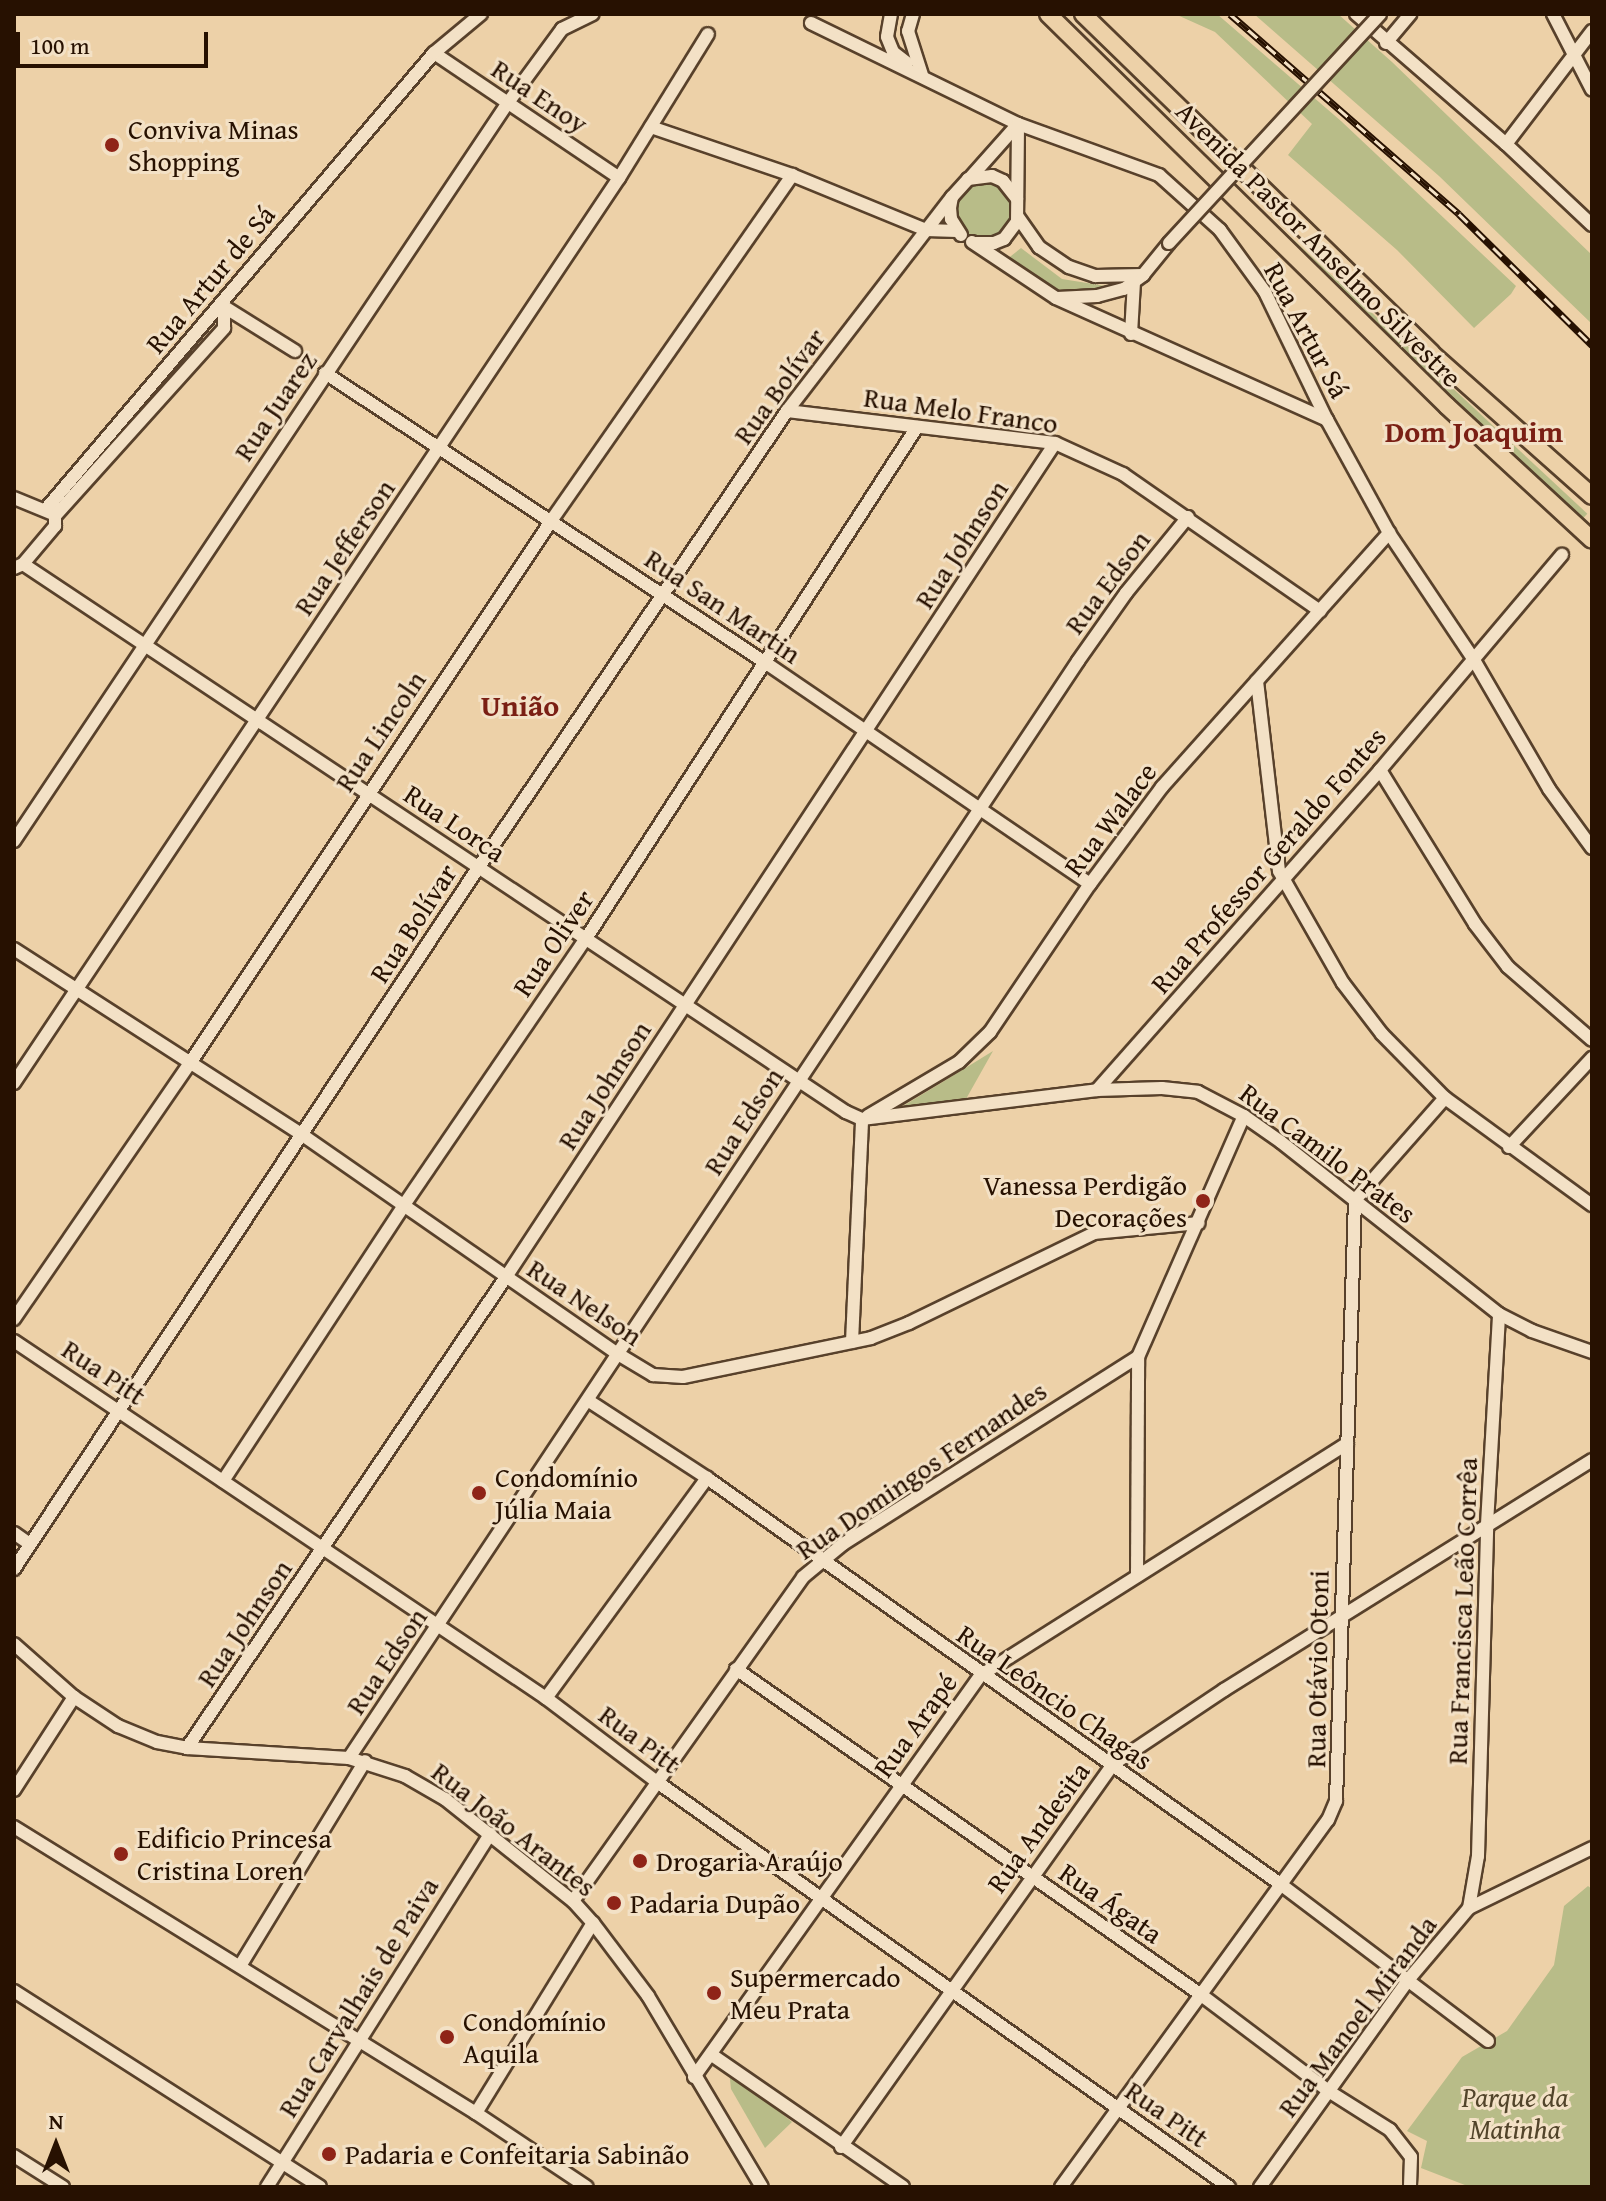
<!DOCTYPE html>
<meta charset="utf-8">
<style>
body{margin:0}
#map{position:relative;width:1606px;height:2201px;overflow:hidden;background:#edd1a8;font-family:"Gentium Book Plus",serif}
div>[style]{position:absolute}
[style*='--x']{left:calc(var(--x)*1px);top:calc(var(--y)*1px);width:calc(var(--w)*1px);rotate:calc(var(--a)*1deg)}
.green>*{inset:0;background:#b8bc88;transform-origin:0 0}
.round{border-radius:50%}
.roads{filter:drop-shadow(2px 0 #58412b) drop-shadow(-2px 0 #58412b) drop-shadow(0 2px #58412b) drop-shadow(0 -2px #58412b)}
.minor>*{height:12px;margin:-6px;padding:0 6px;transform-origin:6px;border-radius:6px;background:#f3e1c6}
.major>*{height:16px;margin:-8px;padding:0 8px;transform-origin:8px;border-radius:8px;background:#edd1a8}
.rail>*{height:7px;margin-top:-3.5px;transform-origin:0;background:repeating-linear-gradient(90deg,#f3e1c6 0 12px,#271101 0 24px);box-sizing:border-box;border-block:2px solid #271101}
.bridges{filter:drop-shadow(2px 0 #58412b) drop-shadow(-2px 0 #58412b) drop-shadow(0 2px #58412b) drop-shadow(0 -2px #58412b)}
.minor-bridge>*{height:12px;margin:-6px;padding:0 6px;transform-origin:6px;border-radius:6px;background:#f3e1c6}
.dots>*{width:22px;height:22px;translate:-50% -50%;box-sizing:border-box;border:4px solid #f3e1c6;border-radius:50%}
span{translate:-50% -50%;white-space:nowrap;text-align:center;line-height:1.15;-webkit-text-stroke:6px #f3e1c6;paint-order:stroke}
.street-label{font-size:28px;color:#271101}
.poi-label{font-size:28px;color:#271101}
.left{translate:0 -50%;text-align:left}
.right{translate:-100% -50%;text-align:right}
.park-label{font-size:28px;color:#52442a;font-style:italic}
.neighbourhood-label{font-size:30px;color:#7a1f14;font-weight:700}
.frame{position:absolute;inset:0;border:16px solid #271101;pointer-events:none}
.north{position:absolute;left:16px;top:2105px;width:80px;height:80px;-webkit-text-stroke:6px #f3e1c6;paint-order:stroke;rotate:0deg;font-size:22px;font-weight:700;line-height:32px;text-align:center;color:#271101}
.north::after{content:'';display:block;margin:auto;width:28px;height:36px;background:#271101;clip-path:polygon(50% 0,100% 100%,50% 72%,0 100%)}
.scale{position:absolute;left:16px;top:32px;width:192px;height:36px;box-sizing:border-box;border:4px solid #271101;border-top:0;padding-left:10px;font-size:24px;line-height:28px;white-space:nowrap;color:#271101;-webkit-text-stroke:6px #f3e1c6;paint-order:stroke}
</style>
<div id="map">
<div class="green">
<div style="clip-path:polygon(1175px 14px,1217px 14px,1341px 121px,1516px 286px,1511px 294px,1474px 328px,1397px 250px,1288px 155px,1312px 124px,1215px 32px)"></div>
<div style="clip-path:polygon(1254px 14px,1338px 14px,1392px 62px,1592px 255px,1592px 324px,1439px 176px)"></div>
<div class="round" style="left:955px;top:182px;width:58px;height:58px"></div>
<div style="left:1237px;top:187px;width:479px;height:8px;rotate:43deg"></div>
<div style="clip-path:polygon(1021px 248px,1062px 279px,1112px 287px,1094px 293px,1056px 293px,1006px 260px)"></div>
<div style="clip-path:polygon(993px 1051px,966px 1099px,903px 1106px,946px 1080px)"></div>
<div style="clip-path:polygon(1588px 1886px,1592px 1889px,1592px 2187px,1470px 2187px,1421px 2168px,1427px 2141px,1407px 2131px,1462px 2057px,1507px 2031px,1554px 1965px,1564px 1906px)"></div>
<div style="clip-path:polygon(729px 2070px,792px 2122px,765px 2148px,731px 2089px)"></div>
</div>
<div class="roads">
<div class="minor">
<div style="--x:891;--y:14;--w:23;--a:100"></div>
<div style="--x:887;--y:37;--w:16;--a:68"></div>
<div style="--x:893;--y:52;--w:18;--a:38"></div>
<div style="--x:913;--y:14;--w:18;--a:106"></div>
<div style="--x:908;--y:31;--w:46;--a:72.3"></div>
<div style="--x:1356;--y:14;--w:198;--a:40.9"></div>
<div style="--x:1506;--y:144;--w:118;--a:43.3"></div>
<div style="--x:1553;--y:14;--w:85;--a:62.8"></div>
<div style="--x:811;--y:23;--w:230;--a:26"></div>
<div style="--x:1018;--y:124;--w:150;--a:19.9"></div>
<div style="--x:1159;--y:175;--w:82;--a:42"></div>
<div style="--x:1220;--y:230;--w:77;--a:54"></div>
<div style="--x:1265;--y:292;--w:142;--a:64.2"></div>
<div style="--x:1327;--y:420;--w:129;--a:61.2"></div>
<div style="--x:1389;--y:533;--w:153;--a:56.2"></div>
<div style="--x:1474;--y:660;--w:149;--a:59.8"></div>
<div style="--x:1549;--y:789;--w:73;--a:53.9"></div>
<div style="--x:1386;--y:43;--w:38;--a:-50"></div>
<div style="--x:434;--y:53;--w:223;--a:34"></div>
<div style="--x:651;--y:127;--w:149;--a:18.8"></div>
<div style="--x:792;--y:175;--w:145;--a:22.3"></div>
<div style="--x:926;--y:230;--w:31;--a:2"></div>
<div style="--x:1506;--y:144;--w:142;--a:-52.7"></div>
<div style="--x:970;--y:178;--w:72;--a:-48.4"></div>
<div style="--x:1018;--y:217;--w:37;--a:55"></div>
<div style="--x:1039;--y:247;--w:36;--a:34"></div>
<div style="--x:1069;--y:267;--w:28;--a:19"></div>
<div style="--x:1095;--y:276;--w:48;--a:-1.2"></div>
<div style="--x:961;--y:235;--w:19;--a:-122"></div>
<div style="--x:951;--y:219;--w:11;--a:-95"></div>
<div style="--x:950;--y:208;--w:11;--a:-80"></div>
<div style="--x:952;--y:197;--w:24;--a:-48"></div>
<div style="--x:968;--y:179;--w:24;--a:-7"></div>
<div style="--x:992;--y:176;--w:12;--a:24"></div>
<div style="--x:1003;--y:181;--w:23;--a:52"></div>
<div style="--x:972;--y:242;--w:101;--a:33.7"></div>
<div style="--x:1056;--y:298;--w:297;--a:24.2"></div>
<div style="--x:976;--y:243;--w:18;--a:0"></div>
<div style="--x:994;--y:243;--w:11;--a:-22"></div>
<div style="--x:1004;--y:239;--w:21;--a:-53"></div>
<div style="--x:1017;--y:222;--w:98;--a:-89.4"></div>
<div style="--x:1057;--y:298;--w:40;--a:-2.9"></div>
<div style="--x:1097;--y:296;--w:28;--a:-15"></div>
<div style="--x:1124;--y:289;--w:24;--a:-36"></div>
<div style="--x:1143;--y:275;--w:41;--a:-50.9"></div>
<div style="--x:223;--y:306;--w:85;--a:32"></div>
<div style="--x:1131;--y:334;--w:52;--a:-86.7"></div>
<div style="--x:325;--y:373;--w:528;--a:33.33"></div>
<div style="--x:766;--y:663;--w:392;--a:34.3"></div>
<div style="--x:787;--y:411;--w:270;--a:6.8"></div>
<div style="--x:1055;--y:443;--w:75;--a:24.5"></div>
<div style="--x:1123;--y:474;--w:240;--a:34.8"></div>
<div style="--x:14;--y:498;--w:42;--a:22.3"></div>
<div style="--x:46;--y:509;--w:599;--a:-49.61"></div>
<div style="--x:434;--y:53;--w:61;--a:-39.7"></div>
<div style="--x:23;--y:564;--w:989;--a:33.66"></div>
<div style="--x:846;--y:1112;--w:17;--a:24"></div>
<div style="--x:862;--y:1119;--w:237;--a:-7"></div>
<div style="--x:1097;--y:1090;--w:65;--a:-1.8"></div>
<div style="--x:1162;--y:1088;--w:36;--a:6"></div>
<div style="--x:1198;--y:1092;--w:52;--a:27.6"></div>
<div style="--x:1244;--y:1116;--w:45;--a:35.1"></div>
<div style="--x:1281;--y:1142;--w:278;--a:38.3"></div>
<div style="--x:1499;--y:1314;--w:37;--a:27"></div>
<div style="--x:1532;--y:1331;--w:64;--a:19.3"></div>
<div style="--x:14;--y:568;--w:10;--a:-24"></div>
<div style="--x:23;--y:564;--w:50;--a:-49.9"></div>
<div style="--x:55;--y:526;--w:10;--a:-90"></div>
<div style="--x:55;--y:516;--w:253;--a:-48"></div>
<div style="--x:224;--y:328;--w:21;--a:-90"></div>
<div style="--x:1257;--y:681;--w:191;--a:83.4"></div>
<div style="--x:1279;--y:871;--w:129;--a:60.3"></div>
<div style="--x:1343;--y:983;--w:64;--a:52.6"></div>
<div style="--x:1382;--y:1034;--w:90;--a:45.5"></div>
<div style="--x:1445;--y:1098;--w:182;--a:36.1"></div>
<div style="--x:1380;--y:770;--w:181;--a:58.3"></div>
<div style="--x:1475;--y:924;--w:54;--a:52.5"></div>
<div style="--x:1508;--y:967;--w:111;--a:41"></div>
<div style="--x:14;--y:841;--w:887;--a:-56.22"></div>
<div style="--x:507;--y:104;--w:93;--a:-53.7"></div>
<div style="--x:562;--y:29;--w:34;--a:-26"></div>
<div style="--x:14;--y:949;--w:345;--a:32.8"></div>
<div style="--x:304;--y:1136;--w:382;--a:34.8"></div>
<div style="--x:618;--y:1354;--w:41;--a:31"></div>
<div style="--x:653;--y:1375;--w:30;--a:4"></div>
<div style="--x:683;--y:1377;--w:192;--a:-11.7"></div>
<div style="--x:871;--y:1338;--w:41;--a:-21.5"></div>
<div style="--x:909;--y:1323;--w:206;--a:-25.9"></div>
<div style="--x:1094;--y:1233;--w:105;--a:-5.4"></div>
<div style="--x:14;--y:1083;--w:1089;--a:-56.24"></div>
<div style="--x:619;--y:178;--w:169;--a:-58.3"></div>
<div style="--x:1097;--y:1090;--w:427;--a:-48.5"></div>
<div style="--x:1380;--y:770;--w:282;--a:-49.8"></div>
<div style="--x:868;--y:1116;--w:106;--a:-30.7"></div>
<div style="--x:959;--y:1062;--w:43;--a:-44.1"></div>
<div style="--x:990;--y:1032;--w:179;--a:-56"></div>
<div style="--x:1090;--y:884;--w:121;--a:-53.4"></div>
<div style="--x:1162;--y:787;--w:341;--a:-48.2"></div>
<div style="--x:1509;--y:1147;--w:122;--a:-47"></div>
<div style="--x:14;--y:1319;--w:311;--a:-55.5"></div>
<div style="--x:190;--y:1063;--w:651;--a:-56.33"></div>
<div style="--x:551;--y:521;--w:422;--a:-55.1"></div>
<div style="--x:14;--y:1341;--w:641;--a:33.86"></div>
<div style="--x:546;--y:1698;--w:139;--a:37.1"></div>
<div style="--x:657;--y:1782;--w:701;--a:35.3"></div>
<div style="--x:852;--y:1342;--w:223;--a:-87.4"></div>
<div style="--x:589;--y:1401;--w:141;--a:33.1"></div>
<div style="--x:707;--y:1478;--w:701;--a:35.3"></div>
<div style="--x:1279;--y:1883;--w:262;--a:37.1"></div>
<div style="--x:223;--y:1481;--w:330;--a:-56.7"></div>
<div style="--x:404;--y:1205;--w:321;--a:-55.7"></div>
<div style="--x:585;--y:940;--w:611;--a:-57.09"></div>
<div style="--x:14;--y:1533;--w:19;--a:35"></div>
<div style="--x:14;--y:1569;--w:841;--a:-56.5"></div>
<div style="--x:478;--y:868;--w:552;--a:-55.94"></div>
<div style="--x:787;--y:411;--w:270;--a:-52.4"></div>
<div style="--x:1137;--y:1576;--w:219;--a:-89.7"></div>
<div style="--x:14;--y:1644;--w:80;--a:41.5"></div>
<div style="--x:74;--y:1697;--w:53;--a:33.4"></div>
<div style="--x:118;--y:1726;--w:42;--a:22.3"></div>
<div style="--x:157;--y:1742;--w:31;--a:11"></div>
<div style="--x:187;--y:1748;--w:162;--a:3.5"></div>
<div style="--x:349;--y:1758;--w:59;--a:17.8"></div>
<div style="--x:405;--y:1776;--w:46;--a:29.9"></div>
<div style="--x:445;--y:1799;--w:164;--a:38.6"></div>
<div style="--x:573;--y:1901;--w:30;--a:48"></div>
<div style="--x:593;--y:1923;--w:91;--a:53"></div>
<div style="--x:648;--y:1996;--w:222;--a:59.2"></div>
<div style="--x:736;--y:1669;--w:566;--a:35.01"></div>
<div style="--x:1200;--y:1994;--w:163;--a:37"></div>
<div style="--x:1330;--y:2092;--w:71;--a:32.3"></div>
<div style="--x:1390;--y:2130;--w:34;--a:52"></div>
<div style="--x:1411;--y:2157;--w:30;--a:92"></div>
<div style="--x:546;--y:1698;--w:273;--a:-53.8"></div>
<div style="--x:187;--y:1748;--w:569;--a:-55.89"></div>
<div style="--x:506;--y:1277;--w:998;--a:-56.64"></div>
<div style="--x:349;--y:1758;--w:1317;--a:-56.39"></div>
<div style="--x:1078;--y:661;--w:83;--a:-54.8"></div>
<div style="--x:1126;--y:593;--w:98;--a:-50.8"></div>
<div style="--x:14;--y:1790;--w:111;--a:-57.2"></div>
<div style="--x:14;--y:1827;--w:543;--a:31.76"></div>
<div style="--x:476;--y:2113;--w:133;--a:33.7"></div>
<div style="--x:573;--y:1901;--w:397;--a:-54.6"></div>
<div style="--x:803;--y:1577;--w:52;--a:-39.5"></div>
<div style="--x:843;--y:1544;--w:349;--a:-32.4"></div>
<div style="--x:1138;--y:1357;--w:263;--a:-66.3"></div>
<div style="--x:1469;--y:1908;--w:53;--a:-80.2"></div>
<div style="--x:1478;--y:1856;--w:332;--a:-88.4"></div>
<div style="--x:1487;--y:1524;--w:210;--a:-86.7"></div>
<div style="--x:240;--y:1966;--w:240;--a:-58.6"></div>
<div style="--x:14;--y:1991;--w:363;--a:32.6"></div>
<div style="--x:712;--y:2055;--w:232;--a:34.6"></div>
<div style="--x:694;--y:2077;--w:494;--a:-54.5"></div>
<div style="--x:981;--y:1675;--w:433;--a:-32.3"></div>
<div style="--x:476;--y:2113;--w:223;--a:-58.4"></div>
<div style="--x:841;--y:2147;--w:468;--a:-54.6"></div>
<div style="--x:1112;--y:1765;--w:135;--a:-33.8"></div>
<div style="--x:1224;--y:1690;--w:434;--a:-32"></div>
<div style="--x:14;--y:2156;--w:58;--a:32.3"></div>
<div style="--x:267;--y:2187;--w:418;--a:-57.7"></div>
<div style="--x:1061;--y:2187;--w:454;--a:-54"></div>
<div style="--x:1328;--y:1820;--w:21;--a:-67"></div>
<div style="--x:1336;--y:1801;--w:601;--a:-88.19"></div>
<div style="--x:1355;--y:1200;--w:136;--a:-48.6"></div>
<div style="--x:1260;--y:2187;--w:254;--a:-54.4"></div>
<div style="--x:1408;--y:1980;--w:94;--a:-49.7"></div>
<div style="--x:1469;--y:1908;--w:137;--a:-26"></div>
</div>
<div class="major">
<div style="--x:1048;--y:14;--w:559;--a:44.49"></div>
<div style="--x:1447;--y:406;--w:197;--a:42.7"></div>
<div style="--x:1083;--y:14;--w:486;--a:44.2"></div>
<div style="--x:1431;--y:353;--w:215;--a:41.6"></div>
</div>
</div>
<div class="rail">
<div style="--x:1230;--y:14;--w:304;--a:41.1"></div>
<div style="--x:1459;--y:214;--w:187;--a:44.6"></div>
</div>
<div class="bridges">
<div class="minor-bridge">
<div style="--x:1169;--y:243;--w:311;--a:-47.3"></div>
</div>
</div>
<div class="dots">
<div style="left:112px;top:145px;background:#8f2418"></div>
<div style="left:1203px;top:1201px;background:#8f2418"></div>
<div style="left:479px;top:1493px;background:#8f2418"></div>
<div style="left:121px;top:1854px;background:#8f2418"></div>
<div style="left:640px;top:1861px;background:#8f2418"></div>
<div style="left:614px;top:1903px;background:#8f2418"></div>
<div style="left:714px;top:1993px;background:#8f2418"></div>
<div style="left:447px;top:2037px;background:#8f2418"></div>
<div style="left:329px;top:2154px;background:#8f2418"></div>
</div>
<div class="street-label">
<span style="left:540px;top:96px;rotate:34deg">Rua Enoy</span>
<span style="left:1319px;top:244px;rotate:45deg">Avenida Pastor Anselmo Silvestre</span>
<span style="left:210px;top:279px;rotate:-50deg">Rua Artur de Sá</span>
<span style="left:1307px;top:330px;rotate:62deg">Rua Artur Sá</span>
<span style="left:779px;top:386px;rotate:-54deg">Rua Bolívar</span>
<span style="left:275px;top:406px;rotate:-56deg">Rua Juarez</span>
<span style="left:961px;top:410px;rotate:8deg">Rua Melo Franco</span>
<span style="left:961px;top:544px;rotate:-57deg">Rua Johnson</span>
<span style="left:344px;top:547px;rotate:-56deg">Rua Jefferson</span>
<span style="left:1107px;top:582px;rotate:-53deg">Rua Edson</span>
<span style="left:723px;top:606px;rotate:34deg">Rua San Martin</span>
<span style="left:380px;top:731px;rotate:-56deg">Rua Lincoln</span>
<span style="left:1110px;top:819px;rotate:-53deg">Rua Walace</span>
<span style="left:455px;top:823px;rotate:34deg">Rua Lorca</span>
<span style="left:1268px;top:860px;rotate:-49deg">Rua Professor Geraldo Fontes</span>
<span style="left:413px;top:923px;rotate:-57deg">Rua Bolívar</span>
<span style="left:553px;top:943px;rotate:-56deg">Rua Oliver</span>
<span style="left:604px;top:1085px;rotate:-57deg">Rua Johnson</span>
<span style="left:743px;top:1121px;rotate:-57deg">Rua Edson</span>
<span style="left:1328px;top:1153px;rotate:37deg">Rua Camilo Prates</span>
<span style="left:585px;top:1302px;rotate:34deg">Rua Nelson</span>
<span style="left:104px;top:1372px;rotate:34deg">Rua Pitt</span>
<span style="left:921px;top:1470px;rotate:-34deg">Rua Domingos Fernandes</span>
<span style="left:1462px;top:1611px;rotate:-88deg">Rua Francisca Leão Corrêa</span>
<span style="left:244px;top:1623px;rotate:-56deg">Rua Johnson</span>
<span style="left:386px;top:1661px;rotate:-56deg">Rua Edson</span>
<span style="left:1317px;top:1669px;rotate:-89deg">Rua Otávio Otoni</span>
<span style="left:1055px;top:1697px;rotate:35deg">Rua Leôncio Chagas</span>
<span style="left:915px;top:1725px;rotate:-54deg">Rua Arapé</span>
<span style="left:640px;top:1739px;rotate:37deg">Rua Pitt</span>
<span style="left:1038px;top:1827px;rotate:-54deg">Rua Andesita</span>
<span style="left:514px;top:1829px;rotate:38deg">Rua João Arantes</span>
<span style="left:1111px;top:1903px;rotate:35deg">Rua Ágata</span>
<span style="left:358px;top:1997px;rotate:-58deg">Rua Carvalhais de Paiva</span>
<span style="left:1357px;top:2016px;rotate:-53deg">Rua Manoel Miranda</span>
<span style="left:1167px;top:2114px;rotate:35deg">Rua Pitt</span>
</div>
<div class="poi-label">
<span class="left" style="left:128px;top:145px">Conviva Minas<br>Shopping</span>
<span class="right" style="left:1187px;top:1201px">Vanessa Perdigão<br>Decorações</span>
<span class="left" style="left:495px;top:1493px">Condomínio<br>Júlia Maia</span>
<span class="left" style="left:137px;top:1854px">Edificio Princesa<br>Cristina Loren</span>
<span class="left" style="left:656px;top:1861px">Drogaria Araújo</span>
<span class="left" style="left:630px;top:1903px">Padaria Dupão</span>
<span class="left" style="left:730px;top:1993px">Supermercado<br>Meu Prata</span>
<span class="left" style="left:463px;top:2037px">Condomínio<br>Aquila</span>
<span class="left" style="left:345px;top:2154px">Padaria e Confeitaria Sabinão</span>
</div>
<div class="park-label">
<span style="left:1515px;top:2113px">Parque da<br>Matinha</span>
</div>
<div class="neighbourhood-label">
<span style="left:1474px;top:431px">Dom Joaquim</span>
<span style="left:520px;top:705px">União</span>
</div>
<div class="frame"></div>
<div class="north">N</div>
<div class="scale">100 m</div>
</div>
